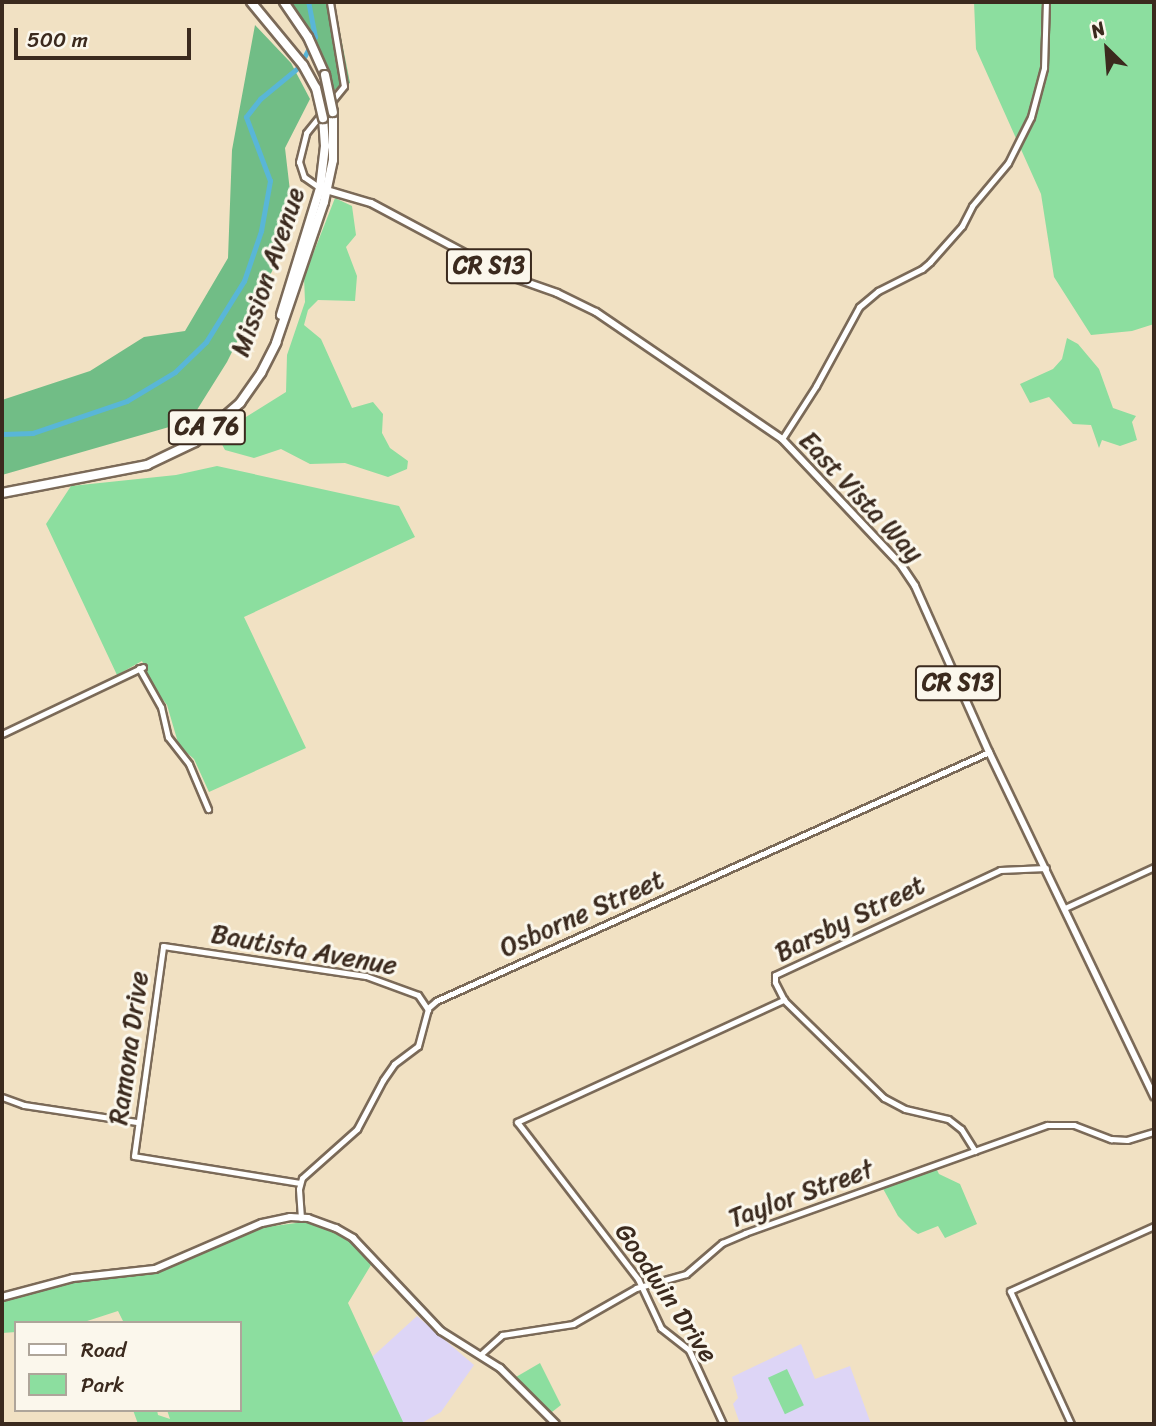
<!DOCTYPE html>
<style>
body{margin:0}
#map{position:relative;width:1156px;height:1426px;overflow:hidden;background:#f1e1c3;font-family:Sriracha,sans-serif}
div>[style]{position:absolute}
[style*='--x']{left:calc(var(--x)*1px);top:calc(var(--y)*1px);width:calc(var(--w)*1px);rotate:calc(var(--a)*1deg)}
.built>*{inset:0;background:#ddd5f6}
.green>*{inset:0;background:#8cde9f;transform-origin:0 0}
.forest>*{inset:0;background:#71bd86}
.river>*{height:4.5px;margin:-2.25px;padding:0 2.25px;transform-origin:2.25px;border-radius:2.25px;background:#59b6d7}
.roads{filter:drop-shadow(2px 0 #7b6a58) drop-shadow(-2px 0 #7b6a58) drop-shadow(0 2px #7b6a58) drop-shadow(0 -2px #7b6a58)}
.secondary>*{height:5px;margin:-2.5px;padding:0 2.5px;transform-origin:2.5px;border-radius:2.5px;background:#fff}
.primary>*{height:6px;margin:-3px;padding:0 3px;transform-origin:3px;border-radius:3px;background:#fff}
.highway>*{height:8px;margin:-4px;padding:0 4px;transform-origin:4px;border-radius:4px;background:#fff}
.bridges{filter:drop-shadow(2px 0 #7b6a58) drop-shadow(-2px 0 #7b6a58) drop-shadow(0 2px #7b6a58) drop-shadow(0 -2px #7b6a58)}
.highway-bridge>*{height:8px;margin:-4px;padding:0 4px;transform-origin:4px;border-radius:4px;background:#fff}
span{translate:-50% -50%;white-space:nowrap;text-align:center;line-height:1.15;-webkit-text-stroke:6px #fbf7ec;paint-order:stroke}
.shield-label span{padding:2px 5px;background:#fbf7ec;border:2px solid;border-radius:5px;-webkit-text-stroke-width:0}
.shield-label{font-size:24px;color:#3b2a1e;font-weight:700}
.street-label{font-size:26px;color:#3b2a1e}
.frame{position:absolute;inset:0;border:4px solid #3b2a1e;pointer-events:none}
.legend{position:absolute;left:14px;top:1321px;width:228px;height:91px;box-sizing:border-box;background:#fbf7ec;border:2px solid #aea59a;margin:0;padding:9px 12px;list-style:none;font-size:21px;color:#3b2a1e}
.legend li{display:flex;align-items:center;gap:14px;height:35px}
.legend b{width:35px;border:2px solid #aea59a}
.north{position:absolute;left:1072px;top:14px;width:70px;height:70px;-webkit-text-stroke:5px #fbf7ec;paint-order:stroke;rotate:335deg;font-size:19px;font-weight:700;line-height:28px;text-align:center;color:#3b2a1e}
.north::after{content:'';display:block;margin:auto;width:24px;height:32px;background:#3b2a1e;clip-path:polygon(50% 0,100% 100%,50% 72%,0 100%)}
.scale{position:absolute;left:14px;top:28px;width:177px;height:32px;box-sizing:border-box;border:4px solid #3b2a1e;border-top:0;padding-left:9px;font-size:21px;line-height:24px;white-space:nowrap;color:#3b2a1e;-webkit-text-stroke:5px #fbf7ec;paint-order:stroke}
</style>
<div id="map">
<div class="built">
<div style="clip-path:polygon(417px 1316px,474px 1365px,441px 1412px,420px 1424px,378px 1424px,360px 1368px)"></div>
<div style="clip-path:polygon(801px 1344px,815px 1379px,850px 1366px,871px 1424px,740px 1424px,733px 1404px,738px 1398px,732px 1377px)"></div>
</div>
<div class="green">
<div style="clip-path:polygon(974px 2px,1154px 2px,1154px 324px,1132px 331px,1091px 335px,1054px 277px,1041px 194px,976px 49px)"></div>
<div style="clip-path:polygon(335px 198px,352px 206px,356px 235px,346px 247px,357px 276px,355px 301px,318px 300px,308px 310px,304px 325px,321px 339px,352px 408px,373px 402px,383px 414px,382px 433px,390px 448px,408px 461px,407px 469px,388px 477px,345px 463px,310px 464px,281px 449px,254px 458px,225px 450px,217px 435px,286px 392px,287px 355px,305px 302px,304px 277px)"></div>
<div style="clip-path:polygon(1067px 338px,1078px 344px,1099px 369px,1113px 408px,1136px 416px,1132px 422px,1137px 440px,1120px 446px,1102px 440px,1099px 448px,1091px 425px,1073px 424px,1049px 397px,1030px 403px,1020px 384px,1053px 369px,1062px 359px)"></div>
<div style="clip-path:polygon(217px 466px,399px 506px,415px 537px,244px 617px,306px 748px,209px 792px,194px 759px,179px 746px,167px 705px,154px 688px,142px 661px,117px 675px,46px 524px,71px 486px,176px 475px)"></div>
<div style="clip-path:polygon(935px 1166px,939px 1174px,960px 1184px,977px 1224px,945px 1238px,938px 1226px,918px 1234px,912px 1230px,898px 1216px,881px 1185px)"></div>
<div style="clip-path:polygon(311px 1221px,347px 1235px,374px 1260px,348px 1303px,404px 1424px,138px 1424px,133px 1410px,157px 1410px,158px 1415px,170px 1419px,167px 1410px,240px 1410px,240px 1323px,124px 1323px,118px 1311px,81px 1323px,16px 1323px,16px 1332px,2px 1333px,2px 1297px,42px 1285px,116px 1274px,149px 1275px,259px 1228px)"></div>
<div style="clip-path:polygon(540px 1363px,561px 1405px,548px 1415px,516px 1377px)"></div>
<div style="left:787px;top:1369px;width:40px;height:21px;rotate:65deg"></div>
</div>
<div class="forest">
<div style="clip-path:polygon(291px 2px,334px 2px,350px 83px,334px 90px,322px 55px)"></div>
<div style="clip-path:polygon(255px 25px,291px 63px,310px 99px,285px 148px,290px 191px,284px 247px,227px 362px,190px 421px,2px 475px,2px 400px,90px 371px,144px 337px,185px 331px,228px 258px,232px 150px)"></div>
</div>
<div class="river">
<div style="--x:2;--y:434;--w:31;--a:-2"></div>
<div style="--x:33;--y:433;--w:99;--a:-18.8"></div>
<div style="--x:127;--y:401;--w:56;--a:-31.1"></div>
<div style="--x:175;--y:372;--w:43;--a:-44.1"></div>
<div style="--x:206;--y:342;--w:72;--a:-58.1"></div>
<div style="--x:244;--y:281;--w:53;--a:-71.2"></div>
<div style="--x:261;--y:231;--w:51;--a:-79.8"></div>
<div style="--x:270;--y:181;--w:68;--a:-110.6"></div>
<div style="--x:246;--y:117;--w:23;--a:-52"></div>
<div style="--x:260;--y:99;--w:50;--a:-39.4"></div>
<div style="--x:299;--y:67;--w:34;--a:-62"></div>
<div style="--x:315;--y:37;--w:36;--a:-101"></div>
</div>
<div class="roads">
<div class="secondary">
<div style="--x:320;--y:188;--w:19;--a:-145"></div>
<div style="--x:304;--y:177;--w:16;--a:-108"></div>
<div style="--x:299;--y:162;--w:30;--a:-76"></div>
<div style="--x:306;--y:133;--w:60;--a:-51"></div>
<div style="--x:344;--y:86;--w:85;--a:-99.5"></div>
<div style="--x:782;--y:439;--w:63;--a:-57.3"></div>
<div style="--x:816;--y:386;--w:90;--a:-61.4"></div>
<div style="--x:859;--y:307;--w:25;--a:-40"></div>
<div style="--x:878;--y:291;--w:49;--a:-26.6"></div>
<div style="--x:922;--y:269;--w:11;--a:-41"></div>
<div style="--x:930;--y:262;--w:48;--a:-48.4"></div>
<div style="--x:962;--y:226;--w:22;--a:-63"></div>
<div style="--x:972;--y:206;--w:56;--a:-50.1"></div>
<div style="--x:1008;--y:163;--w:51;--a:-63.4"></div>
<div style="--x:1031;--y:117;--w:51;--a:-75.1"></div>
<div style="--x:1044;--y:68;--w:66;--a:-88.3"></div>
<div style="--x:139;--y:668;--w:45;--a:60.6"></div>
<div style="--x:161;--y:707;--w:31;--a:77"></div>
<div style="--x:168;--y:737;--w:34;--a:52"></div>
<div style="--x:189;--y:764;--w:49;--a:67.1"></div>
<div style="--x:2;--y:734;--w:156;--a:-25.4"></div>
<div style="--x:1065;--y:908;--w:98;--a:-24.7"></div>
<div style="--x:2;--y:1097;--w:23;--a:20"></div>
<div style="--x:24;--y:1105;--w:114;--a:8.6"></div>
<div style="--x:975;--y:1151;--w:26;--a:-122"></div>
<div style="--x:961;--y:1129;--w:16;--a:-142"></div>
<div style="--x:948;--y:1119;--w:44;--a:-166.9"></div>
<div style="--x:905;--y:1109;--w:24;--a:-152"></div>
<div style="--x:884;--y:1098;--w:140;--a:-135.6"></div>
<div style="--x:784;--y:1000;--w:20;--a:-117"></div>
<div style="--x:775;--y:982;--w:7;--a:-90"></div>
<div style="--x:775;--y:975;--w:248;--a:-25"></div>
<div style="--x:1000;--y:870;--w:46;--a:-2.5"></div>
<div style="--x:300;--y:1183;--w:168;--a:-170.8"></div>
<div style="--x:134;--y:1156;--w:212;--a:-82.1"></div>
<div style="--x:163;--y:946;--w:205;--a:8.4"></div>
<div style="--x:366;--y:976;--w:55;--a:20.1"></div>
<div style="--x:418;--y:995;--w:18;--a:56"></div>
<div style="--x:301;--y:1218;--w:29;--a:-94"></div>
<div style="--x:299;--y:1189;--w:11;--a:-75"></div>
<div style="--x:302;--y:1178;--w:74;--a:-41.7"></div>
<div style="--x:357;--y:1129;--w:55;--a:-62"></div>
<div style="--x:383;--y:1080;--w:19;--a:-55"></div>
<div style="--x:394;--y:1064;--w:30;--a:-37"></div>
<div style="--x:418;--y:1046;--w:39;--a:-75"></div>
<div style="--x:428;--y:1008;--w:11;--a:-41"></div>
<div style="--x:436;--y:1001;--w:606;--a:-24.24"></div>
<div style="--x:480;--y:1355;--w:30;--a:-42"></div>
<div style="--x:502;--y:1335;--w:72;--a:-8.8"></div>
<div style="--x:573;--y:1324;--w:73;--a:-29.7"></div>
<div style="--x:636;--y:1288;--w:52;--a:-15.6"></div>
<div style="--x:686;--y:1274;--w:48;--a:-40.7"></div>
<div style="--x:722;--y:1243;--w:25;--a:-23"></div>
<div style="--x:745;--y:1233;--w:321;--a:-19.7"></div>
<div style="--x:1047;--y:1125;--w:27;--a:0"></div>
<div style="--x:1074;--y:1125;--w:40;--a:21"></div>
<div style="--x:1111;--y:1139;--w:16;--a:4"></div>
<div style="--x:1127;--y:1140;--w:28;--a:-17"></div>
<div style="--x:723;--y:1424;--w:81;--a:-114.7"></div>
<div style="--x:689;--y:1350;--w:36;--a:-142"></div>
<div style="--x:661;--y:1328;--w:54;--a:-115.1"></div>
<div style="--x:638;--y:1279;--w:198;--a:-127.6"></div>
<div style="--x:517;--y:1122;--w:294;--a:-24.6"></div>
<div style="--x:1071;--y:1424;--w:146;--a:-114.6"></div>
<div style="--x:1010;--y:1291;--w:158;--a:-24.3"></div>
</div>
<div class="primary">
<div style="--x:323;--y:189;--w:50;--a:16.3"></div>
<div style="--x:371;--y:203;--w:153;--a:28.1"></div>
<div style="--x:506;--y:275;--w:54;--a:19.4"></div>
<div style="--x:557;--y:293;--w:43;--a:26"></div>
<div style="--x:596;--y:312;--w:225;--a:34.3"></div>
<div style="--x:782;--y:439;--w:173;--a:46.6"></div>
<div style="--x:901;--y:565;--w:25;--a:56"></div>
<div style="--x:915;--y:586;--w:182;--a:66"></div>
<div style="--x:989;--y:752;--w:382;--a:64.4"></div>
<div style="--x:2;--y:1297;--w:73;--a:-15"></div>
<div style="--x:73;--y:1278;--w:82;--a:-6.3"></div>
<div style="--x:155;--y:1269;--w:116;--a:-23.3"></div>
<div style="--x:262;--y:1223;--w:29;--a:-12"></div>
<div style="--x:290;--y:1217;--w:18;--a:3"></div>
<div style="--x:308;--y:1218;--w:30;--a:20"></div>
<div style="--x:336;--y:1228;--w:20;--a:30"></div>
<div style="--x:353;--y:1238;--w:128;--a:46.6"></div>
<div style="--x:441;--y:1331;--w:70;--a:32.1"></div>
<div style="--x:500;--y:1368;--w:79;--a:45"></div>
</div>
<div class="highway">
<div style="--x:284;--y:2;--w:42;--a:55.6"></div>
<div style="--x:308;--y:37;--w:42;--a:65.9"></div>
<div style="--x:281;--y:315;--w:133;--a:-72.9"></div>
<div style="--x:320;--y:188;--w:42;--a:-83.2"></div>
<div style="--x:325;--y:146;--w:28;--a:-94"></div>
<div style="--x:2;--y:493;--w:148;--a:-10.9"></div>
<div style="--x:147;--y:465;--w:53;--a:-25.6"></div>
<div style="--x:195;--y:442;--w:60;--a:-40.9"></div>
<div style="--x:240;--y:403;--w:37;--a:-55"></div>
<div style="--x:261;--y:373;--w:34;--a:-63"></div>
<div style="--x:276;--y:343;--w:149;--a:-71.2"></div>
<div style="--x:324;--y:202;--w:43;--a:-77.9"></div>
<div style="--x:333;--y:160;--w:48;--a:-90"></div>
</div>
</div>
<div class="bridges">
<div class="highway-bridge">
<div style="--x:251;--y:2;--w:82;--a:50.5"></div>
<div style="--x:303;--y:65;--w:26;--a:61"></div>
<div style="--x:316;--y:88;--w:31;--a:77"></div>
<div style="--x:325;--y:75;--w:38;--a:78"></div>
</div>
</div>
<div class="shield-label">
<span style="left:489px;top:266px">CR S13</span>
<span style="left:207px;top:427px">CA 76</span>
<span style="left:958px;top:683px">CR S13</span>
</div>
<div class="street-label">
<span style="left:268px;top:272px;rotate:-71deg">Mission Avenue</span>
<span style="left:861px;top:497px;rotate:47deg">East Vista Way</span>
<span style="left:582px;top:914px;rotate:-24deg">Osborne Street</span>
<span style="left:850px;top:919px;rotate:-26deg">Barsby Street</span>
<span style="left:304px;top:950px;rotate:10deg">Bautista Avenue</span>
<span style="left:129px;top:1048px;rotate:-82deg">Ramona Drive</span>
<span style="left:801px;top:1194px;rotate:-20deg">Taylor Street</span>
<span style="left:666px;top:1293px;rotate:56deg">Goodwin Drive</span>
</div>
<div class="frame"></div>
<ul class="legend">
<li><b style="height:9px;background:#fff"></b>Road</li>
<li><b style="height:19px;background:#8cde9f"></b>Park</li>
</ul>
<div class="north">N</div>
<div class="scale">500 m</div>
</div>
